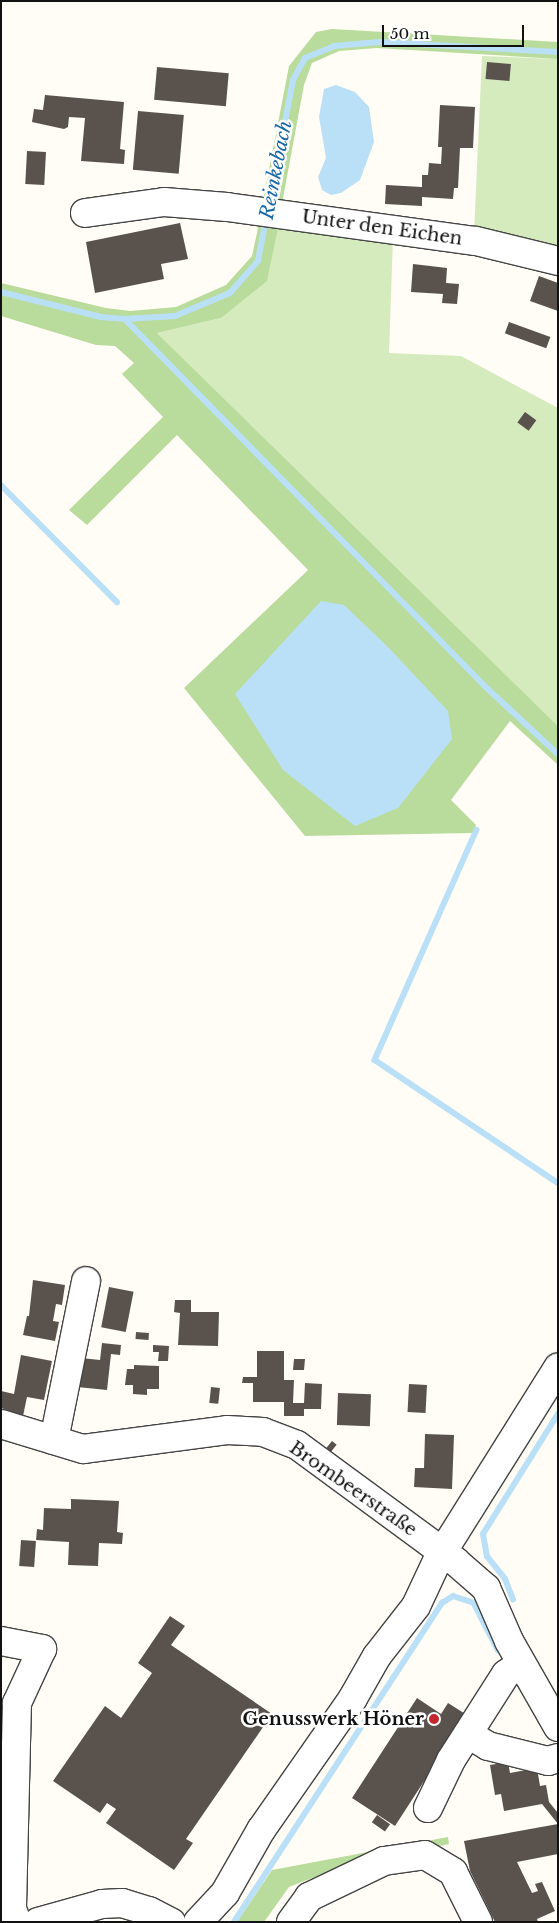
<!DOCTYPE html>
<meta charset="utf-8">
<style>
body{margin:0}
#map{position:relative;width:559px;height:1923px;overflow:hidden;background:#fffdf5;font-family:"Libre Baskerville",serif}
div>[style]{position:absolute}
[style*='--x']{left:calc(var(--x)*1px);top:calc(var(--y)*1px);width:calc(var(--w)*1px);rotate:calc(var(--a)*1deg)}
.green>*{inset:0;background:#d5ebbd}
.forest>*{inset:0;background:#b9dc9c}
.water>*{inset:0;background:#b9e0f7}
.stream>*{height:5.5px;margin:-2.75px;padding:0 2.75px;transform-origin:2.75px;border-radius:2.75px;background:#b9e0f7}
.building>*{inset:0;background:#5a524d;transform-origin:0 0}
.roads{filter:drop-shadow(1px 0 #444) drop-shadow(-1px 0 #444) drop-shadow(0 1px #444) drop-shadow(0 -1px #444)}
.minor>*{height:28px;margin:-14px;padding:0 14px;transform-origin:14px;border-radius:14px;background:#fff}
.dots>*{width:14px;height:14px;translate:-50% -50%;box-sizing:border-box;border:2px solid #fff;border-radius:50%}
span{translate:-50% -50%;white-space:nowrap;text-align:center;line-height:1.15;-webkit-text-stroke:5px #fff;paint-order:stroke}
.street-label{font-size:18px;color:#111}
.poi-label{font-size:18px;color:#111;font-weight:700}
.right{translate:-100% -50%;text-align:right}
.water-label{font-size:19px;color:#1768a6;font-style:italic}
.frame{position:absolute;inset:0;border:2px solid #111;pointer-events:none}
.scale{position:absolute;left:382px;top:25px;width:142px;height:22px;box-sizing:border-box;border:2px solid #111;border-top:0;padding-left:6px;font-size:15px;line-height:18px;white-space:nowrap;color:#111;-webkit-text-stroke:4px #fff;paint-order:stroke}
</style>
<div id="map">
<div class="green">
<div style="clip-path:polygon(482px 56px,558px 59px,558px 252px,474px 234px)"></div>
<div style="clip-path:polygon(279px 223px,393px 238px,389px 353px,461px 356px,558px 408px,558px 726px,157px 333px,221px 318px)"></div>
</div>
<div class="forest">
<div style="clip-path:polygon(332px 29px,558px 42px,558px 59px,377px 48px,339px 51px,312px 63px,304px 85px,281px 209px,262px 206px,289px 66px,316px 32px)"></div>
<div style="clip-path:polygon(260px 219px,279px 223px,267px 281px,221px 318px,157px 333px,558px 726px,558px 765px,510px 721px,451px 800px,476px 825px,473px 833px,305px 836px,184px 688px,308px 570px,177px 435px,87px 525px,69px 510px,163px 417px,122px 374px,134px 363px,115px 346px,96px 345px,1px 316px,1px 283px,106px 308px,130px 311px,176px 307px,226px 285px,252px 256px)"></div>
<div style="clip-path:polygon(448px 1837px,449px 1844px,343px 1866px,289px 1887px,264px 1922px,237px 1922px,272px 1870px)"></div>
</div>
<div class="water">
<div style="clip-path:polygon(336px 85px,355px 92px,369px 107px,374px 142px,360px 180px,341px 193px,331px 195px,322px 190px,318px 177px,326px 158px,319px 117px,324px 89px)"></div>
<div style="clip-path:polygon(321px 601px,344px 605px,387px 646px,448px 711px,452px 739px,398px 808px,355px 826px,283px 770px,235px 694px)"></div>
</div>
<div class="stream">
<div style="--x:269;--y:205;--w:127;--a:-79.1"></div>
<div style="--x:293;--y:80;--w:25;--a:-61"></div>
<div style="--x:305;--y:58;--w:31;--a:-22"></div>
<div style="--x:334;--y:46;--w:46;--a:-5"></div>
<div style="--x:380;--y:42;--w:178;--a:3.2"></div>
<div style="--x:1;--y:292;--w:103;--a:14"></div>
<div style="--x:101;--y:317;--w:24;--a:5"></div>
<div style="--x:125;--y:319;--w:50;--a:-3.4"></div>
<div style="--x:175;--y:316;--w:60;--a:-22.7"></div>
<div style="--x:230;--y:293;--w:43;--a:-48.8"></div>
<div style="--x:258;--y:261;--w:43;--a:-79.2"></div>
<div style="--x:125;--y:319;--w:513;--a:45.55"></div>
<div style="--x:484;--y:685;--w:101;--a:43"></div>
<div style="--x:1;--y:485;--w:165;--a:45.2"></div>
<div style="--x:477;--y:830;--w:252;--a:113.9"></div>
<div style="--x:375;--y:1060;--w:220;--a:33.9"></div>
<div style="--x:513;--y:1600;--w:22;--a:-111"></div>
<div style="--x:505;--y:1579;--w:28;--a:-129"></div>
<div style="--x:487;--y:1557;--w:23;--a:-100"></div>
<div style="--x:483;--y:1534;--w:142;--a:-58"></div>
<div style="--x:234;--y:1922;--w:381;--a:-56.9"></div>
<div style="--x:442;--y:1603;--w:13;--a:-32"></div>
<div style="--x:453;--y:1596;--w:22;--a:18"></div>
<div style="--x:474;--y:1603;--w:53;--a:62.9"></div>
</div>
<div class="building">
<div style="left:487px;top:62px;width:24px;height:17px;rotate:5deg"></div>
<div style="left:157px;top:67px;width:72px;height:33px;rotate:5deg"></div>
<div style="clip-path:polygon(45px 95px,124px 102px,120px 149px,125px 150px,124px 164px,81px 161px,85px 118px,69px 117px,68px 127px,64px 129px,32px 122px,34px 109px,43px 110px)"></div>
<div style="clip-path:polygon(440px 105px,475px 107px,473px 148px,460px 148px,458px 188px,454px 188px,453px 199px,422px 197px,422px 206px,385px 204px,386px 185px,422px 187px,422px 175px,428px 175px,429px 163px,441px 164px,442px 147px,438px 147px)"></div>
<div style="left:138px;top:111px;width:46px;height:59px;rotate:5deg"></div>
<div style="left:27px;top:151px;width:19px;height:33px;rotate:3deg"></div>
<div style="clip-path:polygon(180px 223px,188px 259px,161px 264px,164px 279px,95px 293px,86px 242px)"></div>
<div style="clip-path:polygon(413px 264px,447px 268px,446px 283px,459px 284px,457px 304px,442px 303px,443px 294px,411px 292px)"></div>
<div style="clip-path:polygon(539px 276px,558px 283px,558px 311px,530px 301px)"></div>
<div style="left:509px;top:322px;width:44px;height:12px;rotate:20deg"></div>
<div style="left:525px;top:412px;width:14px;height:13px;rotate:36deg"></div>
<div style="clip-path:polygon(33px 1280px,65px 1285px,62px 1305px,56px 1304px,53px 1321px,59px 1322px,55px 1341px,23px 1335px,27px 1316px,29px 1316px)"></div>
<div style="left:109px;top:1287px;width:25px;height:41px;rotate:11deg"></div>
<div style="clip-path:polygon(175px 1300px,191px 1300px,191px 1312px,219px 1312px,218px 1346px,178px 1345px,180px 1313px,174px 1312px)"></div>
<div style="left:136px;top:1332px;width:13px;height:7px;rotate:4deg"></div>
<div style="clip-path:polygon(102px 1343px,121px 1345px,120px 1355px,111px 1354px,107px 1390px,77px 1387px,81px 1358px,100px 1360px)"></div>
<div style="clip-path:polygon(153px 1345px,169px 1346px,168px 1361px,158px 1361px,159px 1352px,153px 1352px)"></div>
<div style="clip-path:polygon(257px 1351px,284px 1351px,284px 1380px,294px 1380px,293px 1403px,304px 1403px,305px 1383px,322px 1384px,321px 1409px,304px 1409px,304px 1416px,284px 1416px,284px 1402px,253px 1402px,253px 1383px,242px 1383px,243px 1377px,257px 1377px)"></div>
<div style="clip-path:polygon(21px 1355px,52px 1361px,44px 1400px,27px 1397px,23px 1416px,1px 1408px,1px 1391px,14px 1394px)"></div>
<div style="clip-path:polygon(294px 1359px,305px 1359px,304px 1370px,293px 1370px)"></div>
<div style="clip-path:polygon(134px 1365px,159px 1366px,159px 1389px,147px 1389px,147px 1395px,133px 1394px,133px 1385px,125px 1385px,127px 1369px,134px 1369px)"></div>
<div style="left:409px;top:1384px;width:18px;height:28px;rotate:3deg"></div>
<div style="left:211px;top:1387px;width:9px;height:16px;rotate:6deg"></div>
<div style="left:338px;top:1393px;width:33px;height:32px;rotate:2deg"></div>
<div style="clip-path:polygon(425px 1434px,454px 1435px,452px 1489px,414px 1487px,415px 1468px,424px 1468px)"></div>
<div style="left:332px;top:1441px;width:6px;height:9px;rotate:39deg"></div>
<div style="clip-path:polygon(71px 1499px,119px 1501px,117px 1532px,123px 1533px,122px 1544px,99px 1543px,98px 1566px,68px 1565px,69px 1542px,36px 1540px,37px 1529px,43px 1530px,44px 1508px,71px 1509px)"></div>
<div style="left:21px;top:1540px;width:15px;height:26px;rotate:4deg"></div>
<div style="clip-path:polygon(170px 1616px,185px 1626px,171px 1645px,272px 1714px,186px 1839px,193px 1843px,174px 1870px,106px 1823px,116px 1809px,107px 1803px,100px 1813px,53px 1781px,105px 1706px,121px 1718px,152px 1673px,138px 1663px)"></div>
<div style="clip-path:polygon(417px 1698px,441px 1714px,448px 1703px,467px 1715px,395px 1826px,352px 1798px)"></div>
<div style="clip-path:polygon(508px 1762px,510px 1773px,537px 1768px,540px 1786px,546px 1785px,549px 1802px,558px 1813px,558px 1854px,517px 1862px,532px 1893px,538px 1891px,535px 1884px,542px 1882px,555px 1911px,537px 1919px,538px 1922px,495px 1922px,470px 1871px,464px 1841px,558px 1824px,542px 1804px,504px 1811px,501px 1794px,495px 1795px,490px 1765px)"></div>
<div style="left:377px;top:1815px;width:16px;height:9px;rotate:35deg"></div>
</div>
<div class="roads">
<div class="minor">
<div style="--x:85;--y:213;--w:80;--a:-7.9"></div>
<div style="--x:164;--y:202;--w:63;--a:4.5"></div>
<div style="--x:227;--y:207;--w:251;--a:7.8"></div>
<div style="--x:476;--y:241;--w:84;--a:13.7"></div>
<div style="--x:1;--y:1424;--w:86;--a:17"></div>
<div style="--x:83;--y:1449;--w:145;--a:-7.5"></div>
<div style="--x:227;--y:1430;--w:36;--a:3"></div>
<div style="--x:263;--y:1432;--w:36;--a:21"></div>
<div style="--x:297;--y:1445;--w:197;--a:36.3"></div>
<div style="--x:456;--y:1562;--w:40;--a:41"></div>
<div style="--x:486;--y:1588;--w:58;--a:66.5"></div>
<div style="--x:509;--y:1641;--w:99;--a:60.3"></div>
<div style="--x:54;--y:1440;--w:162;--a:-78.6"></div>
<div style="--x:1;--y:1641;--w:42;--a:11"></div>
<div style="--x:42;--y:1649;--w:60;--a:114.8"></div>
<div style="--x:17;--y:1703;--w:206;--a:91.4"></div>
<div style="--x:12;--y:1909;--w:14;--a:69"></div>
<div style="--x:468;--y:1734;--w:23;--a:31"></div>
<div style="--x:488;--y:1746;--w:62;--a:14"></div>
<div style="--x:548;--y:1761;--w:10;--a:-17"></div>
<div style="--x:428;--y:1808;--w:53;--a:-64.4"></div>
<div style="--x:451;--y:1760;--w:102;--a:-57.4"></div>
<div style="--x:506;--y:1674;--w:18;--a:-34"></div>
<div style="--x:38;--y:1922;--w:66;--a:-15.7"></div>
<div style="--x:102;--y:1904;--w:20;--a:-3"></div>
<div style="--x:122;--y:1903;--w:28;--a:17"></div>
<div style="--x:149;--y:1911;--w:25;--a:27"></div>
<div style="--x:198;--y:1922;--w:40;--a:-47"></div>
<div style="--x:225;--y:1893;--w:73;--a:-60.3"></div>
<div style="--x:261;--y:1830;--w:161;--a:-55.1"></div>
<div style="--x:353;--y:1698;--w:48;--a:-60.3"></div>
<div style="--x:377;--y:1656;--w:63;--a:-52"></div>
<div style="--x:416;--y:1606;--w:52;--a:-64.9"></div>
<div style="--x:438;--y:1559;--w:226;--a:-57.9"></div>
<div style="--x:291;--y:1922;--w:31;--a:-54"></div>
<div style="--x:309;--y:1897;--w:83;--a:-25.6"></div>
<div style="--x:384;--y:1861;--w:41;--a:-8.3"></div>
<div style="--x:425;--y:1855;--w:33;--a:31"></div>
<div style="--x:453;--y:1872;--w:56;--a:63.4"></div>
</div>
</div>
<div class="dots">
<div style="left:434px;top:1719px;background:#c4262e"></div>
</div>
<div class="street-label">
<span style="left:382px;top:228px;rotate:8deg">Unter den Eichen</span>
<span style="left:353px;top:1489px;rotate:35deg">Brombeerstraße</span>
</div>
<div class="poi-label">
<span class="right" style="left:424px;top:1719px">Genusswerk Höner</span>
</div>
<div class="water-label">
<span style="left:276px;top:170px;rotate:-79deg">Reinkebach</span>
</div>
<div class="frame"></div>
<div class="scale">50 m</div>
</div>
